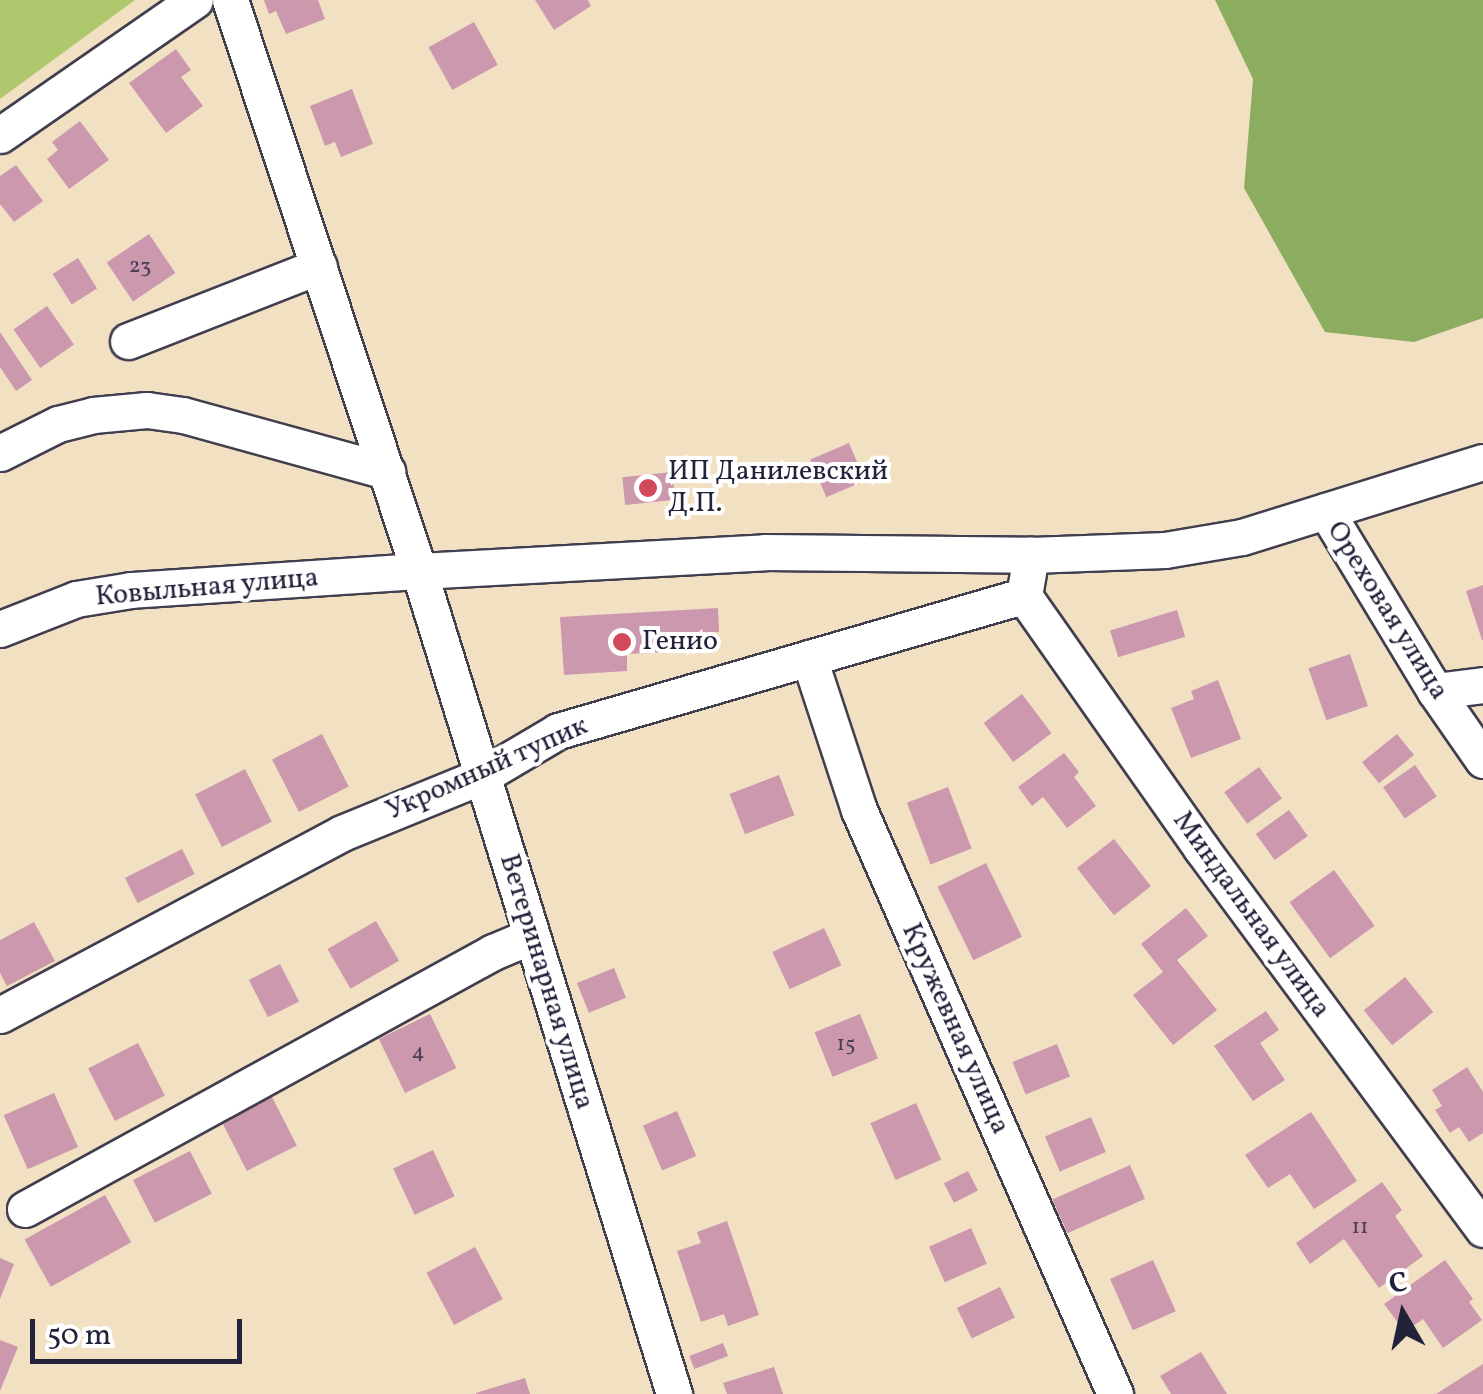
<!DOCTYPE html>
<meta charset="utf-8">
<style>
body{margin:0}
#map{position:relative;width:1483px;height:1394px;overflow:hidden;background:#f2e0c3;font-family:Vollkorn,serif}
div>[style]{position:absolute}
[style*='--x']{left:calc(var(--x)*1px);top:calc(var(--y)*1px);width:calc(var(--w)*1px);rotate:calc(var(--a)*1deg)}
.green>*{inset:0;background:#b0c86d}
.forest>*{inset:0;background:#8cac60}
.building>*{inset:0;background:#cc98ae;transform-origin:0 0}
.roads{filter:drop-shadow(2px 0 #413e4f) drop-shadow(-2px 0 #413e4f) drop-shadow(0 2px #413e4f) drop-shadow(0 -2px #413e4f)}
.minor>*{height:35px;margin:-17.5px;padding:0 17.5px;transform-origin:17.5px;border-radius:17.5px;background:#fff}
.dots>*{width:28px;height:28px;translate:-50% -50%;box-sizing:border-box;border:5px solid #fff;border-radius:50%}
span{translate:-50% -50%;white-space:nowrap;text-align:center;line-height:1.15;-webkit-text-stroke:8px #fff;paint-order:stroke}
.number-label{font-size:22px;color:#4c4058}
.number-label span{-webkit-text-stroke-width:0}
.poi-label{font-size:28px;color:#22223b}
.left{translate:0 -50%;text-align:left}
.street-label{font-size:28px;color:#22223b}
.north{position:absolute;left:1353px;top:1264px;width:100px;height:100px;-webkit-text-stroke:8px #fff;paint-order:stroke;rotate:351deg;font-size:28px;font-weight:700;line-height:40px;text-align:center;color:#22223b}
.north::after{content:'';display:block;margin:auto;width:35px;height:45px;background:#22223b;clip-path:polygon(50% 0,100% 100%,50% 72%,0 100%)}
.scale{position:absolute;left:30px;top:1319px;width:212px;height:45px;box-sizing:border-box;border:5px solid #22223b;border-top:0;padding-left:12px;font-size:30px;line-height:35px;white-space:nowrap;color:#22223b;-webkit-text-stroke:8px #fff;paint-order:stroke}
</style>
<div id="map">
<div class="green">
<div style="clip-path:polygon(0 0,135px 0,0 99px)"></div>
</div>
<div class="forest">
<div style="clip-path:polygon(1215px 0,1483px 0,1483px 318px,1414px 342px,1325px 332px,1244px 188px,1253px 79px)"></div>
</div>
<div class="building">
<div style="clip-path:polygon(264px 0,318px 0,325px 19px,286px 34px,276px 11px,269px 14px)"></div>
<div style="clip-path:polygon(535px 0,588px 0,591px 6px,554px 30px)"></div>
<div style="left:474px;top:22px;width:49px;height:52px;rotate:61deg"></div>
<div style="clip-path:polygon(176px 49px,191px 70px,181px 77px,203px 106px,166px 133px,129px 83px)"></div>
<div style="clip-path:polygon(352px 89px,373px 144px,341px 157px,335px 142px,325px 146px,310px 106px)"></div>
<div style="clip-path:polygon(80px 121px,109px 160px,69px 189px,47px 159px,58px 150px,52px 142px)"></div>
<div style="clip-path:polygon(16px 165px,43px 201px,14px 222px,0 204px,0 176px)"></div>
<div style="left:149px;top:234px;width:47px;height:51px;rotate:56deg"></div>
<div style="left:78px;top:258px;width:36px;height:30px;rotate:58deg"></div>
<div style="left:47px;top:306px;width:47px;height:41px;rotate:55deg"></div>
<div style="clip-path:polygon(0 332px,32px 380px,16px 391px,0 367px)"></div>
<div style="left:849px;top:443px;width:41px;height:42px;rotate:67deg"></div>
<div style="left:672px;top:472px;width:28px;height:50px;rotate:84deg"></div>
<div style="clip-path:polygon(1483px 585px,1483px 640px,1482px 640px,1466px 591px)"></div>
<div style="clip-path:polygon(718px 608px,719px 632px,681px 634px,682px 651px,627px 654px,627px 671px,564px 675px,560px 617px)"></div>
<div style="left:1177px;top:610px;width:28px;height:70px;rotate:73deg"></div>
<div style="left:1350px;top:654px;width:55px;height:44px;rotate:71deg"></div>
<div style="clip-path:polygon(1218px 680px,1241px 739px,1191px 758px,1171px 708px,1194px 699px,1191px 691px)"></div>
<div style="left:1022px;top:694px;width:49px;height:48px;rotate:53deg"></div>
<div style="left:322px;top:734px;width:59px;height:56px;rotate:63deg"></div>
<div style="left:1397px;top:734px;width:27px;height:45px;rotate:51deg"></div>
<div style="clip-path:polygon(1064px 753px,1079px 772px,1074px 777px,1096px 806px,1067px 828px,1043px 797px,1032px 806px,1018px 787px)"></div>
<div style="left:1415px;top:765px;width:38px;height:39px;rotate:55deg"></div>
<div style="left:1259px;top:767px;width:39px;height:43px;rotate:54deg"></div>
<div style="left:245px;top:769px;width:59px;height:56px;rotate:63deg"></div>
<div style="left:779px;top:775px;width:43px;height:53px;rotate:69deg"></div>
<div style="left:948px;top:787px;width:66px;height:44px;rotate:69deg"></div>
<div style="left:1289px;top:810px;width:32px;height:41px;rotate:54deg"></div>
<div style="left:1114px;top:839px;width:60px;height:47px;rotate:52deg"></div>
<div style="left:182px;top:849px;width:28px;height:64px;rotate:63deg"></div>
<div style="left:986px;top:863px;width:82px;height:54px;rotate:64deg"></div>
<div style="left:1334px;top:870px;width:69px;height:55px;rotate:54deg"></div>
<div style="clip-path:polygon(1186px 908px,1208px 936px,1177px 960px,1217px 1010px,1173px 1045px,1133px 995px,1163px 972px,1141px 944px)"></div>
<div style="left:376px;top:921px;width:46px;height:56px;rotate:60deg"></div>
<div style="clip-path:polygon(34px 922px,55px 961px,7px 986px,0 973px,0 940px)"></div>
<div style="left:824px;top:928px;width:41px;height:57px;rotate:65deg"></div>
<div style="left:280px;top:964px;width:42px;height:35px;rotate:63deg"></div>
<div style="left:614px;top:968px;width:32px;height:40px;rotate:68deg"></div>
<div style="left:1405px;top:977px;width:45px;height:53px;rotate:51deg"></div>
<div style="clip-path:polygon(1266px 1011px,1279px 1030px,1260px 1043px,1285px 1080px,1253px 1101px,1214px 1046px)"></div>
<div style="left:430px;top:1014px;width:60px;height:57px;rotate:64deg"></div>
<div style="left:860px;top:1014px;width:48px;height:49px;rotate:68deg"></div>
<div style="left:138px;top:1043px;width:59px;height:56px;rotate:63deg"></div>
<div style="left:1057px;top:1044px;width:35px;height:48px;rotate:68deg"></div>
<div style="clip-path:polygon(1467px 1067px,1483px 1092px,1483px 1133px,1469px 1142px,1459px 1127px,1450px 1133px,1435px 1110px,1442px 1106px,1432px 1090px)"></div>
<div style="left:54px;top:1093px;width:59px;height:55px;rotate:66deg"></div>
<div style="left:270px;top:1093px;width:59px;height:56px;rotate:63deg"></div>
<div style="left:916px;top:1103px;width:62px;height:50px;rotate:66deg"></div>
<div style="left:677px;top:1111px;width:49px;height:37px;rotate:67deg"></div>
<div style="clip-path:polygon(1311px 1112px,1357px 1181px,1314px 1209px,1290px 1174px,1268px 1188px,1245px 1155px)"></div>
<div style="left:1091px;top:1117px;width:38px;height:50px;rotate:67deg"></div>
<div style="left:433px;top:1150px;width:51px;height:44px;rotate:65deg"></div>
<div style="left:190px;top:1151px;width:48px;height:64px;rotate:63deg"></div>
<div style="left:1130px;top:1165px;width:37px;height:85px;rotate:66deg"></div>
<div style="left:968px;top:1171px;width:22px;height:27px;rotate:63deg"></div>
<div style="clip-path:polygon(1382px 1182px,1402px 1210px,1395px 1216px,1423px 1256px,1379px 1288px,1344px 1239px,1310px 1264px,1296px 1243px)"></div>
<div style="left:105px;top:1195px;width:54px;height:92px;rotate:61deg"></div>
<div style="clip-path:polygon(727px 1221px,759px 1315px,728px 1326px,724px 1314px,701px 1322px,677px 1251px,701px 1243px,697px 1232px)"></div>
<div style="left:971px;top:1228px;width:39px;height:46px;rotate:66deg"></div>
<div style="left:475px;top:1247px;width:59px;height:55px;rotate:62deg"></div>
<div style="clip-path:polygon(0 1258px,14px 1264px,0 1299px)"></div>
<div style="left:1153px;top:1260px;width:56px;height:47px;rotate:66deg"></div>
<div style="clip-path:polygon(1445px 1260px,1473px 1299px,1469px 1302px,1482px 1320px,1443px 1348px,1423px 1319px,1405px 1332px,1384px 1304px)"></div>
<div style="left:1000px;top:1287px;width:34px;height:48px;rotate:64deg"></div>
<div style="clip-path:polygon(0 1340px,18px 1347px,0 1391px)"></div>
<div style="left:723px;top:1343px;width:14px;height:36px;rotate:69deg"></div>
<div style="clip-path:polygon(1201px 1352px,1227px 1394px,1171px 1394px,1160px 1376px)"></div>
<div style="clip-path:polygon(1483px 1364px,1483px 1394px,1436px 1394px)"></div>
<div style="clip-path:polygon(774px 1367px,783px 1394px,727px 1394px,723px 1383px)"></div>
<div style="clip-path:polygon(525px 1378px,530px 1394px,476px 1394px,476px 1393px)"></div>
</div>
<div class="roads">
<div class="minor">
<div style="--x:230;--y:0;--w:601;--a:71.69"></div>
<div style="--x:419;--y:571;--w:862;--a:72.78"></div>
<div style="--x:0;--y:135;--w:237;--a:-34.7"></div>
<div style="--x:128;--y:341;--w:205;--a:-21.4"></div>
<div style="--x:0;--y:453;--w:65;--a:-26.6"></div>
<div style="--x:58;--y:424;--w:36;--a:-14"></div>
<div style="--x:93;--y:415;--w:54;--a:-5.3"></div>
<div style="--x:147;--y:410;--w:36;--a:8"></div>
<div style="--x:183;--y:415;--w:212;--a:15.4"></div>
<div style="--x:1326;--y:511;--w:210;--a:58.8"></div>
<div style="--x:1435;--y:691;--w:84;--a:55.2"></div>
<div style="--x:1024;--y:596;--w:308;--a:54.9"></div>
<div style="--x:1201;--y:848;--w:474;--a:53.5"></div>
<div style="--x:0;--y:629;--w:82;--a:-21.5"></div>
<div style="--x:76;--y:599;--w:56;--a:-9.3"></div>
<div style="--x:131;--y:590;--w:289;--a:-3.8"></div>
<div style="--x:419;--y:571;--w:347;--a:-3.1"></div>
<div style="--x:765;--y:552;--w:266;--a:0.6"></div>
<div style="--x:1031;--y:555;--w:134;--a:-2.1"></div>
<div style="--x:1165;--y:550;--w:78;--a:-9.6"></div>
<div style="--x:1242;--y:537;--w:252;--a:-17.3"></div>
<div style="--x:809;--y:658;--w:160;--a:71.8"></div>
<div style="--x:859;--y:810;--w:638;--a:66.33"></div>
<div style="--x:1435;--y:691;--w:48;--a:-7.1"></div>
<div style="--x:0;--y:1015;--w:387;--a:-28"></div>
<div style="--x:342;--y:833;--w:151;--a:-22.2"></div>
<div style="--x:482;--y:776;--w:88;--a:-30.6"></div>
<div style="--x:558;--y:731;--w:485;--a:-16.2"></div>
<div style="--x:1024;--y:596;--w:42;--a:-80.3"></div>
<div style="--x:25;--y:1209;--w:534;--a:-28.77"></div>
<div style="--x:493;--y:952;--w:41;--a:-22.8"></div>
</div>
</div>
<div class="dots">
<div style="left:648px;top:488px;background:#d1495b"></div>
<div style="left:622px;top:642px;background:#d1495b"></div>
</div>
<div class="number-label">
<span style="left:140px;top:267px">23</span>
<span style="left:846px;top:1045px">15</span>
<span style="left:418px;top:1053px">4</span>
<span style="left:1360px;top:1228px">11</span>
</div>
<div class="poi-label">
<span class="left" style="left:668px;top:488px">ИП Данилевский<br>Д.П.</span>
<span class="left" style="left:642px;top:642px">Генио</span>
</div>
<div class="street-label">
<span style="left:207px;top:588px;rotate:-5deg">Ковыльная улица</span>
<span style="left:1387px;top:611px;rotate:58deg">Ореховая улица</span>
<span style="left:487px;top:769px;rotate:-24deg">Укромный тупик</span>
<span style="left:1251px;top:915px;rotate:54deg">Миндальная улица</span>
<span style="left:546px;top:982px;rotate:73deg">Ветеринарная улица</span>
<span style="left:955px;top:1029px;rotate:66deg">Кружевная улица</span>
</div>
<div class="north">С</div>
<div class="scale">50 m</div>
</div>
